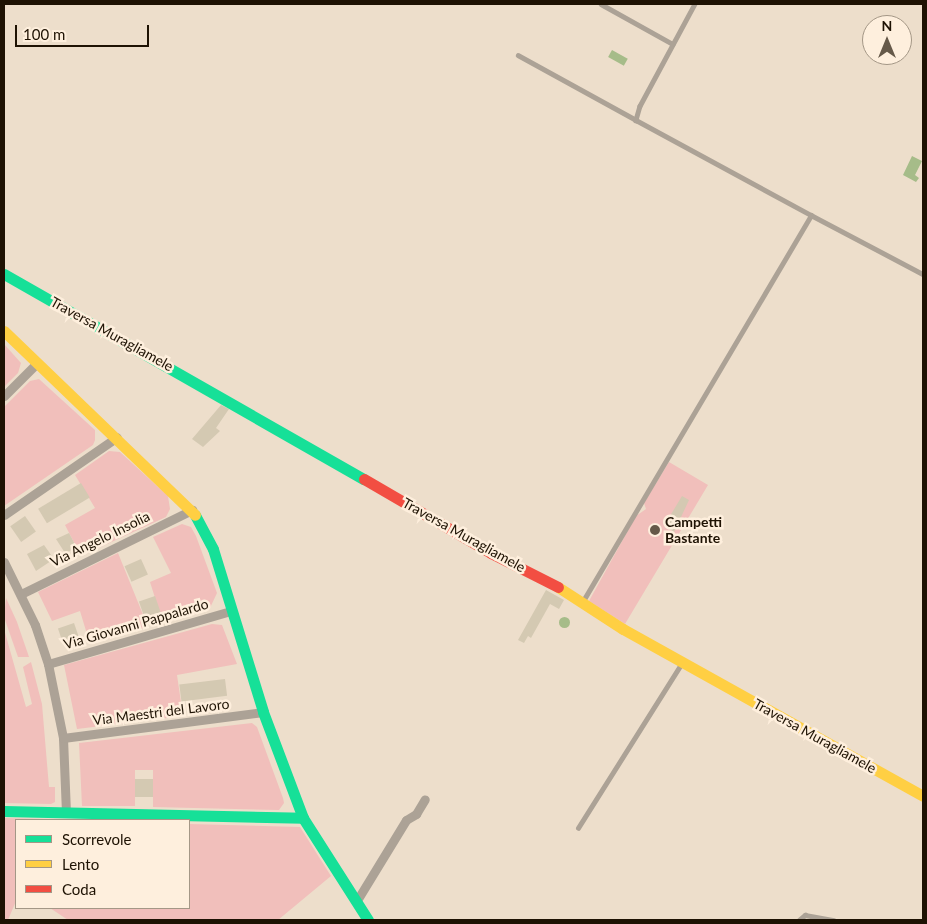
<!DOCTYPE html>
<style>
body{margin:0}
#map{position:relative;width:927px;height:924px;overflow:hidden;background:#eddecb;font-family:Lato,sans-serif}
div>[style]{position:absolute}
[style*='--x']{left:calc(var(--x)*1px);top:calc(var(--y)*1px);width:calc(var(--w)*1px);rotate:calc(var(--a)*1deg)}
.green>*{inset:0;background:#f1bfbb}
.water>*{inset:0;background:#a6bc89;transform-origin:0 0}
.round{border-radius:50%}
.building>*{inset:0;background:#d4c9b2;transform-origin:0 0}
.lane>*{height:4.5px;margin:-2.25px;padding:0 2.25px;transform-origin:2.25px;border-radius:2.25px;background:#aca296}
.street>*{height:9px;margin:-4.5px;padding:0 4.5px;transform-origin:4.5px;border-radius:4.5px;background:#aca296}
.fast>*{height:11px;margin:-5.5px;padding:0 5.5px;transform-origin:5.5px;border-radius:5.5px;background:#16e098}
.slow>*{height:11px;margin:-5.5px;padding:0 5.5px;transform-origin:5.5px;border-radius:5.5px;background:#ffcf43}
.jam>*{height:11px;margin:-5.5px;padding:0 5.5px;transform-origin:5.5px;border-radius:5.5px;background:#f24e42}
.dots>*{width:14px;height:14px;translate:-50% -50%;box-sizing:border-box;border:2px solid #feefdd;border-radius:50%}
span{translate:-50% -50%;white-space:nowrap;text-align:center;line-height:1.15;-webkit-text-stroke:5px #feefdd;paint-order:stroke}
.street-label{font-size:14px;color:#1e1203}
.poi-label{font-size:14px;color:#1e1203;font-weight:700}
.left{translate:0 -50%;text-align:left}
.frame{position:absolute;inset:0;border:5px solid #1e1203;pointer-events:none}
.legend{position:absolute;left:15px;top:819px;width:175px;height:90px;box-sizing:border-box;background:#feefdd;border:1px solid #a49786;margin:0;padding:6px 9px;list-style:none;font-size:15px;color:#1e1203}
.legend li{display:flex;align-items:center;gap:10px;height:25px}
.legend b{width:25px;border:1px solid #a49786}
.north{position:absolute;left:862px;top:15px;width:50px;height:50px;box-sizing:border-box;background:#feefdd;border:1px solid #a49786;border-radius:50%;rotate:0deg;font-size:14px;font-weight:700;line-height:20px;text-align:center;color:#1e1203}
.north::after{content:'';display:block;margin:auto;width:18px;height:22px;background:#665949;clip-path:polygon(50% 0,100% 100%,50% 72%,0 100%)}
.scale{position:absolute;left:15px;top:25px;width:134px;height:22px;box-sizing:border-box;border:2px solid #1e1203;border-top:0;padding-left:6px;font-size:15px;line-height:18px;white-space:nowrap;color:#1e1203;-webkit-text-stroke:4px #feefdd;paint-order:stroke}
</style>
<div id="map">
<div class="green">
<div style="clip-path:polygon(4px 344px,21px 363px,18px 373px,4px 387px)"></div>
<div style="clip-path:polygon(39px 379px,95px 430px,95px 440px,93px 445px,4px 506px,4px 407px,30px 381px)"></div>
<div style="clip-path:polygon(109px 451px,120px 452px,168px 496px,170px 509px,166px 517px,81px 556px,65px 525px,95px 508px,75px 475px)"></div>
<div style="clip-path:polygon(669px 462px,708px 485px,625px 624px,589px 601px,636px 516px,646px 509px,644px 503px)"></div>
<div style="clip-path:polygon(182px 524px,191px 527px,196px 536px,217px 593px,209px 610px,163px 623px,150px 582px,171px 573px,153px 537px)"></div>
<div style="clip-path:polygon(118px 553px,148px 627px,90px 644px,80px 611px,52px 621px,38px 592px)"></div>
<div style="clip-path:polygon(6px 598px,17px 622px,29px 657px,18px 657px,4px 617px)"></div>
<div style="clip-path:polygon(212px 624px,222px 625px,237px 664px,177px 675px,183px 716px,77px 729px,64px 665px)"></div>
<div style="clip-path:polygon(4px 629px,26px 707px,32px 704px,23px 667px,31px 662px,42px 704px,49px 787px,55px 787px,55px 802px,51px 804px,4px 803px)"></div>
<div style="clip-path:polygon(252px 723px,257px 727px,283px 798px,284px 803px,279px 810px,153px 807px,153px 770px,135px 770px,135px 806px,82px 806px,79px 743px)"></div>
<div style="clip-path:polygon(4px 818px,85px 820px,16px 820px,16px 901px,8px 920px,4px 920px)"></div>
<div style="clip-path:polygon(189px 824px,300px 827px,331px 876px,278px 920px,68px 920px,50px 908px,189px 908px)"></div>
</div>
<div class="water">
<div style="left:612px;top:50px;width:18px;height:8px;rotate:29deg"></div>
<div style="clip-path:polygon(912px 156px,922px 161px,915px 175px,919px 178px,916px 182px,903px 175px)"></div>
<div class="round" style="left:558.5px;top:616.5px;width:11px;height:11px"></div>
</div>
<div class="building">
<div style="clip-path:polygon(221px 405px,229px 409px,216px 428px,220px 431px,203px 447px,192px 439px)"></div>
<div style="left:81px;top:483px;width:17px;height:50px;rotate:59deg"></div>
<div style="clip-path:polygon(682px 496px,689px 500px,674px 532px,664px 526px)"></div>
<div style="left:25px;top:516px;width:19px;height:18px;rotate:55deg"></div>
<div style="clip-path:polygon(69px 533px,77px 548px,65px 553px,56px 539px)"></div>
<div style="clip-path:polygon(44px 545px,54px 559px,36px 571px,27px 554px)"></div>
<div style="left:141px;top:559px;width:17px;height:18px;rotate:66deg"></div>
<div style="clip-path:polygon(546px 590px,564px 600px,559px 609px,550px 604px,531px 638px,528px 636px,524px 643px,518px 640px)"></div>
<div style="left:155px;top:596px;width:18px;height:17px;rotate:71deg"></div>
<div style="left:74px;top:623px;width:18px;height:17px;rotate:71deg"></div>
<div style="left:225px;top:679px;width:17px;height:46px;rotate:83deg"></div>
<div style="left:135px;top:779px;width:18px;height:18px"></div>
</div>
<div class="lane">
<div style="--x:601;--y:4;--w:82;--a:29.1"></div>
<div style="--x:695;--y:4;--w:116;--a:118.3"></div>
<div style="--x:640;--y:106;--w:15;--a:106"></div>
<div style="--x:636;--y:120;--w:199;--a:28.5"></div>
<div style="--x:518;--y:55;--w:135;--a:28.8"></div>
<div style="--x:583;--y:601;--w:448;--a:-59.4"></div>
<div style="--x:811;--y:215;--w:127;--a:27.8"></div>
<div style="--x:578;--y:828;--w:195;--a:-57.8"></div>
<div style="--x:799;--y:920;--w:8;--a:-40"></div>
<div style="--x:805;--y:915;--w:29;--a:10"></div>
</div>
<div class="street">
<div style="--x:4;--y:396;--w:47;--a:-45"></div>
<div style="--x:4;--y:515;--w:137;--a:-34.6"></div>
<div style="--x:4;--y:562;--w:70;--a:63.8"></div>
<div style="--x:35;--y:625;--w:41;--a:71.6"></div>
<div style="--x:48;--y:664;--w:76;--a:78.5"></div>
<div style="--x:63;--y:738;--w:75;--a:87.7"></div>
<div style="--x:21;--y:594;--w:191;--a:-26.2"></div>
<div style="--x:48;--y:664;--w:191;--a:-16.2"></div>
<div style="--x:63;--y:738;--w:202;--a:-7.4"></div>
<div style="--x:356;--y:902;--w:96;--a:-58.6"></div>
<div style="--x:406;--y:820;--w:12;--a:-31"></div>
<div style="--x:416;--y:814;--w:17;--a:-59"></div>
</div>
<div class="fast">
<div style="--x:4;--y:274;--w:414;--a:29.7"></div>
<div style="--x:195;--y:515;--w:38;--a:62"></div>
<div style="--x:213;--y:549;--w:170;--a:72.9"></div>
<div style="--x:263;--y:712;--w:113;--a:69.3"></div>
<div style="--x:303;--y:818;--w:121;--a:57.5"></div>
<div style="--x:4;--y:811;--w:299;--a:1.3"></div>
</div>
<div class="slow">
<div style="--x:4;--y:331;--w:265;--a:43.9"></div>
<div style="--x:558;--y:587;--w:77;--a:32.9"></div>
<div style="--x:623;--y:629;--w:343;--a:29.1"></div>
</div>
<div class="jam">
<div style="--x:364;--y:479;--w:147;--a:30.2"></div>
<div style="--x:491;--y:553;--w:75;--a:26.9"></div>
</div>
<div class="dots">
<div style="left:655px;top:530px;background:#665949"></div>
</div>
<div class="street-label">
<span style="left:112px;top:334px;rotate:29deg">Traversa Muragliamele</span>
<span style="left:464px;top:535px;rotate:29deg">Traversa Muragliamele</span>
<span style="left:100px;top:539px;rotate:-26deg">Via Angelo Insolia</span>
<span style="left:136px;top:624px;rotate:-16deg">Via Giovanni Pappalardo</span>
<span style="left:161px;top:712px;rotate:-7deg">Via Maestri del Lavoro</span>
<span style="left:815px;top:736px;rotate:29deg">Traversa Muragliamele</span>
</div>
<div class="poi-label">
<span class="left" style="left:665px;top:530px">Campetti<br>Bastante</span>
</div>
<div class="frame"></div>
<ul class="legend">
<li><b style="height:6px;background:#16e098"></b>Scorrevole</li>
<li><b style="height:6px;background:#ffcf43"></b>Lento</li>
<li><b style="height:6px;background:#f24e42"></b>Coda</li>
</ul>
<div class="north">N</div>
<div class="scale">100 m</div>
</div>
